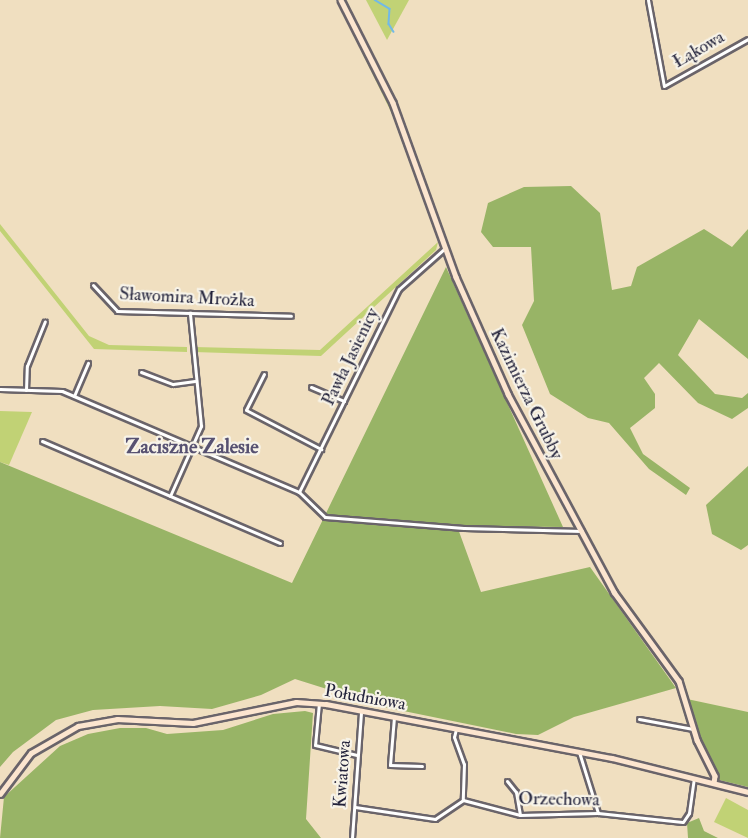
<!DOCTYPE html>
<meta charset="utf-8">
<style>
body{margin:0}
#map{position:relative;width:748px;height:838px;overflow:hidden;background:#f0dfc0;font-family:"IM FELL Double Pica",serif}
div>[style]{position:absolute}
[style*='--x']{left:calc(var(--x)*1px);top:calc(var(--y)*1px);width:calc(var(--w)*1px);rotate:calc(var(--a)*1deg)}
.green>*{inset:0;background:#c1d275}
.forest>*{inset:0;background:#98b466}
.stream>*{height:1.5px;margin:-0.75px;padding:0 0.75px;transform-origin:0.75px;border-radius:0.75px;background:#71b9e8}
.roads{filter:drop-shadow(2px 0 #6a646a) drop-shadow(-2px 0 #6a646a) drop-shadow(0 2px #6a646a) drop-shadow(0 -2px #6a646a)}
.street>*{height:3px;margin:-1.5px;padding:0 1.5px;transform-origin:1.5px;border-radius:1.5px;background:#fff}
.secondary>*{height:4.5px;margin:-2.25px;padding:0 2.25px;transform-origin:2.25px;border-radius:2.25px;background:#fce5cf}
span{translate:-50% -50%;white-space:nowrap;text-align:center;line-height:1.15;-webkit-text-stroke:4.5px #f7f3e8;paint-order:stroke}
.street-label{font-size:18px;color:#22223b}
.neighbourhood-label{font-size:20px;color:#575171;font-weight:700}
</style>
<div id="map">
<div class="green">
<div style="clip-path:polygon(366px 0,409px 0,387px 40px)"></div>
<div style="clip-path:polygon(337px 1px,373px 62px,396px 115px,393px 116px)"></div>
<div style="clip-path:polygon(0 224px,89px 336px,109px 345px,187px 347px,187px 352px,94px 349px,0 231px)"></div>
<div style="clip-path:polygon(438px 242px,436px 250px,321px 356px,194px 352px,194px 347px,320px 350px)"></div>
<div style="clip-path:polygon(0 411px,32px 412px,9px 465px,0 462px)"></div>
<div style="clip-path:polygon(726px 798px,748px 810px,748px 838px,714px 822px)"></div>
</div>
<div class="forest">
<div style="clip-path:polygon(571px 186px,600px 213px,612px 290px,631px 286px,637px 267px,704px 229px,732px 247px,748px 229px,748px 359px,699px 319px,678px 355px,715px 394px,742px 398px,748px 393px,748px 408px,732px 419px,698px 403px,659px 363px,644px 378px,655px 394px,655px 408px,630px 428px,643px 454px,690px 488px,686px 495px,649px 469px,609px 423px,588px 418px,550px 394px,522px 325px,534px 301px,531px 247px,493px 247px,481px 232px,488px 203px,524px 187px)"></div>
<div style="clip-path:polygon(446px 267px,563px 527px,457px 526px,481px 592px,590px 567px,676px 688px,574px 717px,538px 735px,516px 734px,384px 707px,295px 679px,261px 695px,212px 709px,160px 706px,93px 710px,56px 720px,13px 752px,0 767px,0 462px,292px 583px)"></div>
<div style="clip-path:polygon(748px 466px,748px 545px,741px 550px,712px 534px,706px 505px)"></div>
<div style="clip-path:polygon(687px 699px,748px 712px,748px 787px,719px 780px,694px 727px)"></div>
<div style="clip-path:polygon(305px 711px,313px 713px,306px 819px,321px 838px,0 838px,4px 797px,60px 746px,88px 734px,120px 728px,146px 728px,167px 734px,223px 730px,273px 714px)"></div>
<div style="clip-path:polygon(699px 818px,704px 831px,718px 838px,688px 838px,687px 823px)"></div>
</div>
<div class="stream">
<div style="--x:375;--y:0;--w:17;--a:31"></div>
<div style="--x:390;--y:9;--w:15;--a:94"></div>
<div style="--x:389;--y:24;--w:9;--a:58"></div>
</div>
<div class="roads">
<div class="street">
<div style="--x:648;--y:0;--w:87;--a:79.5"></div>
<div style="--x:664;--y:86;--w:96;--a:-29.2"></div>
<div style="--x:93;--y:285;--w:35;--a:47"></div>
<div style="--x:117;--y:311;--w:174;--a:1.6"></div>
<div style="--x:141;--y:372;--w:34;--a:21"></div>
<div style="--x:173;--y:384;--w:22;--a:-8"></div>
<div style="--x:264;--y:374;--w:40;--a:116.6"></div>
<div style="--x:246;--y:410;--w:85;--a:27.5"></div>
<div style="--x:311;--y:387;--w:36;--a:23"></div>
<div style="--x:0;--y:389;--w:62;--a:1.8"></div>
<div style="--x:62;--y:391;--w:258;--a:23.1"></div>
<div style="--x:299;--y:492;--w:36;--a:44"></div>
<div style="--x:325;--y:517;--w:139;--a:4.5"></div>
<div style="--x:464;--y:528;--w:118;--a:1.5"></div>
<div style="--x:26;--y:390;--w:24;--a:-88"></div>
<div style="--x:27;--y:366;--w:48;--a:-68.2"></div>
<div style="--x:74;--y:396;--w:36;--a:-67"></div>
<div style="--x:42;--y:441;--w:259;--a:23.2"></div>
<div style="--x:299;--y:492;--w:226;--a:-63.8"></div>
<div style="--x:399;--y:289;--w:62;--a:-41.7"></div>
<div style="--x:170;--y:496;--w:77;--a:-66.1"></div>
<div style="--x:201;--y:426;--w:114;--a:-95.6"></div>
<div style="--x:319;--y:703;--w:42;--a:95.4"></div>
<div style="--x:315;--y:745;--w:43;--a:13.4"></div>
<div style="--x:394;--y:717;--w:48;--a:94.8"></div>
<div style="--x:390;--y:765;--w:32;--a:2"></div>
<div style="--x:639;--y:719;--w:55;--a:10.5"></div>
<div style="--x:456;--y:729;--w:8;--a:104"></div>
<div style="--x:454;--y:737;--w:29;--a:70"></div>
<div style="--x:464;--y:764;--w:36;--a:92"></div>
<div style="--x:579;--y:752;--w:64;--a:72.7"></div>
<div style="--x:507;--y:781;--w:14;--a:51"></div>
<div style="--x:516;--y:792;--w:23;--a:80"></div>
<div style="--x:463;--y:800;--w:59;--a:14.7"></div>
<div style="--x:520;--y:815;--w:78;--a:-1.5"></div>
<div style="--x:598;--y:813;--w:85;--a:6"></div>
<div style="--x:683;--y:822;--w:11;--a:-56"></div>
<div style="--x:689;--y:813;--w:35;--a:-82"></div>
<div style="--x:355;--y:807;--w:81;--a:8.5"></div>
<div style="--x:435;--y:819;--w:34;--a:-34"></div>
<div style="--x:352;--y:838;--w:127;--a:-85.9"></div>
</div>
<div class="secondary">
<div style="--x:341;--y:0;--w:115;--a:63.2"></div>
<div style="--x:393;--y:103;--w:185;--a:70.1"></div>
<div style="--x:456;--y:277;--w:128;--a:66"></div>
<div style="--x:508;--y:394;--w:225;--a:61.8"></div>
<div style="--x:614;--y:592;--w:110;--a:53.9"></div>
<div style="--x:679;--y:681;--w:62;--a:73"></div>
<div style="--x:697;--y:740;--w:40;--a:63.4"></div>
<div style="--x:715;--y:776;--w:7;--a:98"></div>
<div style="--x:0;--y:794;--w:51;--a:-52.9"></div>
<div style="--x:31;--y:753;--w:54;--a:-29.9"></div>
<div style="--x:78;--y:726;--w:40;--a:-10"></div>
<div style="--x:117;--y:719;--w:76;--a:3"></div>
<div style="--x:193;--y:723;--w:105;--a:-11.5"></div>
<div style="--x:296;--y:702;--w:30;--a:4"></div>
<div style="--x:326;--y:704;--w:291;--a:10.7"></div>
<div style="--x:612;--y:758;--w:140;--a:14"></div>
</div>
</div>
<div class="street-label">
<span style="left:699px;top:50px;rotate:-30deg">Łąkowa</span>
<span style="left:187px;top:298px;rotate:3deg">Sławomira Mrożka</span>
<span style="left:351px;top:357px;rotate:-64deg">Pawła Jasienicy</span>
<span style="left:526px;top:394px;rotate:64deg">Kazimierza Grubby</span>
<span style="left:365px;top:698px;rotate:10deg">Południowa</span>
<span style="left:343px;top:774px;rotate:-86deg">Kwiatowa</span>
<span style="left:559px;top:800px;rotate:1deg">Orzechowa</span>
</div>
<div class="neighbourhood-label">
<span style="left:192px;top:446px">Zaciszne Zalesie</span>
</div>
</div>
